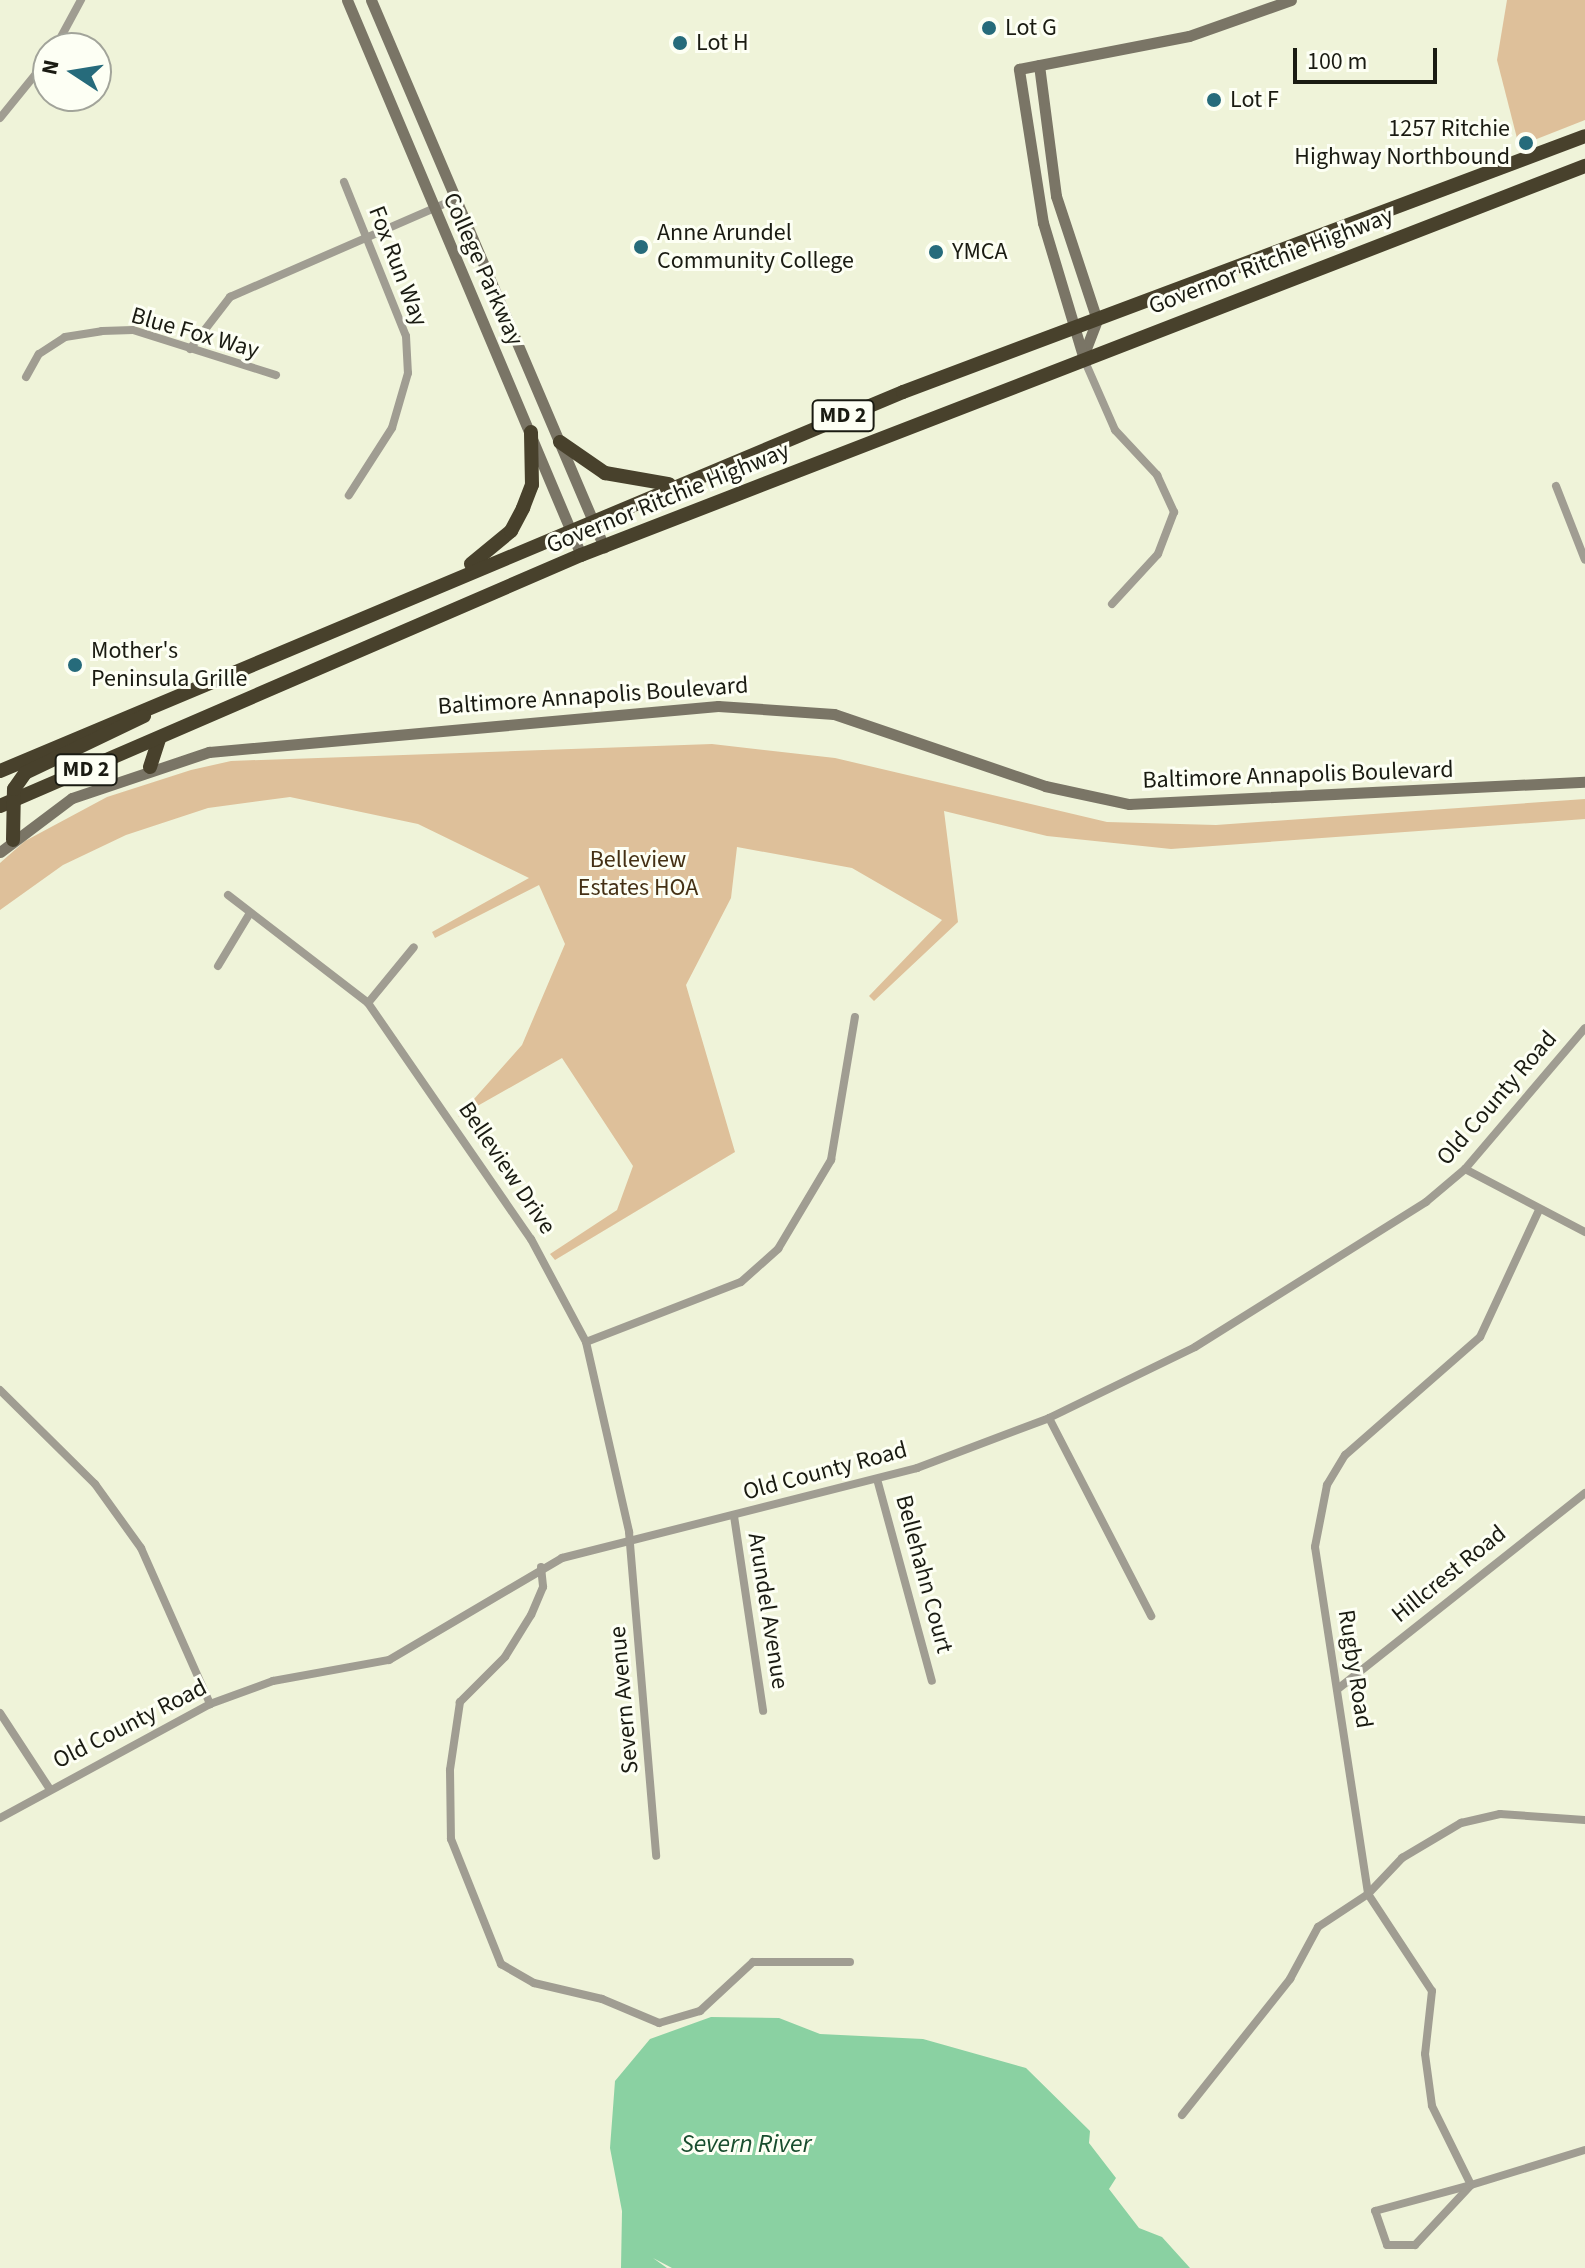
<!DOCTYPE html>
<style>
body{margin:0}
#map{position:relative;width:1585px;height:2268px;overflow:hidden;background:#eff3d9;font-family:"Source Sans 3",sans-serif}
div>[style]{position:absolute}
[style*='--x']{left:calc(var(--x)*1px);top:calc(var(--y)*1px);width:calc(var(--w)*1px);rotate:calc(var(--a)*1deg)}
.green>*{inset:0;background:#dec09a}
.water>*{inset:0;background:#8ad1a2}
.street>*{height:8px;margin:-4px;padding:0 4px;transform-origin:4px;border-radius:4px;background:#a09d92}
.secondary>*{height:11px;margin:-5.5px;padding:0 5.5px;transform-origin:5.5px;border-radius:5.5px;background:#7a7566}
.highway>*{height:14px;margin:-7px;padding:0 7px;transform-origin:7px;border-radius:7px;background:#48412c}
.dots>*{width:22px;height:22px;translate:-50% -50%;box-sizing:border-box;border:4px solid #fdfff4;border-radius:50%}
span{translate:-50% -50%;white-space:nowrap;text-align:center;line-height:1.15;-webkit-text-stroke:6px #fdfff4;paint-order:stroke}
.shield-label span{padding:2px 6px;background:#fdfff4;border:2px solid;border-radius:6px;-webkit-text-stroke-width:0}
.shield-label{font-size:22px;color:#1a1b12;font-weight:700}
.poi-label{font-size:24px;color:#1a1b12}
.left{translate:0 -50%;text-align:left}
.right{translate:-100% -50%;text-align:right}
.street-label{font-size:24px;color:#1a1b12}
.park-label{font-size:24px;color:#443014}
.water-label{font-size:26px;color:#184d2e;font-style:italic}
.north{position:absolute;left:32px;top:32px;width:80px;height:80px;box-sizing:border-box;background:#fdfff4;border:2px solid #a2a49a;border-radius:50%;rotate:282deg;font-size:22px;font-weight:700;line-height:32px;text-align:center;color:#1a1b12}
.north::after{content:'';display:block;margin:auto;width:28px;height:36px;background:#266b7b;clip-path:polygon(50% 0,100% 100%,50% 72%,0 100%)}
.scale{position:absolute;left:1293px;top:48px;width:144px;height:36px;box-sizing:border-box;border:4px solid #1a1b12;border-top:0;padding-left:10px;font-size:24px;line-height:28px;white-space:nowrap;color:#1a1b12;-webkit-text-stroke:6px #fdfff4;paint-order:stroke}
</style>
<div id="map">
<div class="green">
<div style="clip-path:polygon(1507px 0,1585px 0,1585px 120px,1519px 146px,1497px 60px)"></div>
<div style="clip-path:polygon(712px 744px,835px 758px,1107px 822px,1216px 825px,1585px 799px,1585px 819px,1171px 849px,1047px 836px,944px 811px,958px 922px,874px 1001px,869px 996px,942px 920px,852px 868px,737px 847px,731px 898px,686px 985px,735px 1152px,555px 1260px,550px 1254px,617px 1210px,633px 1166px,562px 1058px,458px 1117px,522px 1045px,565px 944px,539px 885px,435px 938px,432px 932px,529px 878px,418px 824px,290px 797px,208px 808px,126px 835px,63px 865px,0 910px,0 863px,25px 841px,107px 797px,191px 770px,231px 761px)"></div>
</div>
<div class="water">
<div style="clip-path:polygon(711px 2017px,779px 2018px,820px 2034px,923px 2039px,1026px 2068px,1090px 2131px,1089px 2143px,1116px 2178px,1109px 2189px,1139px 2228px,1162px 2237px,1190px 2268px,672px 2268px,653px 2258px,667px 2268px,621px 2268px,622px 2211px,610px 2148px,615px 2081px,650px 2039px)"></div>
</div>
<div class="street">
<div style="--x:55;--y:48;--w:55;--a:-61.6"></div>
<div style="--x:0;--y:118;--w:76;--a:-50.9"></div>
<div style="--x:344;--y:182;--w:166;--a:68.1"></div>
<div style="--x:406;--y:336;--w:37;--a:87"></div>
<div style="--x:408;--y:373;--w:57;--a:106.2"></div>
<div style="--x:392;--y:428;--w:80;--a:122.7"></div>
<div style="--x:190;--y:349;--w:66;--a:-52.4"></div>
<div style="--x:230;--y:297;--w:241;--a:-23.5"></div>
<div style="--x:1083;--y:357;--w:80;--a:66.3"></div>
<div style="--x:1115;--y:430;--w:62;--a:47"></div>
<div style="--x:1157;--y:475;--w:41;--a:65.3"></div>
<div style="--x:1174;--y:512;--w:45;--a:110.9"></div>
<div style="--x:1158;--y:554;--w:68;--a:132.6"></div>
<div style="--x:26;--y:377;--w:26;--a:-61"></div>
<div style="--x:39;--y:354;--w:31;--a:-33"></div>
<div style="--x:65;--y:337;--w:37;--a:-9"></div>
<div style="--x:102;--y:331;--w:31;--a:-2"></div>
<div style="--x:133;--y:330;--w:150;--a:17.5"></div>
<div style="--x:1556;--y:486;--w:79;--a:68.6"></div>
<div style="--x:228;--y:895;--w:177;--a:37.6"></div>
<div style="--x:368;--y:1003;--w:287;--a:55.4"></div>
<div style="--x:531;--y:1239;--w:117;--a:61.9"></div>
<div style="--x:586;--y:1342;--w:195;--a:77.2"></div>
<div style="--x:629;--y:1532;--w:325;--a:85.2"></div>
<div style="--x:218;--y:966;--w:62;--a:-58.9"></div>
<div style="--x:368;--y:1003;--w:72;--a:-50.6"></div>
<div style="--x:1465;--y:1169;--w:136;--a:27.7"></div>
<div style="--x:1539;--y:1210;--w:140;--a:114.9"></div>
<div style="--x:1480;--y:1337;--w:179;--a:138.8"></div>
<div style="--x:1345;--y:1455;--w:35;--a:121"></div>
<div style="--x:1327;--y:1485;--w:63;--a:101"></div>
<div style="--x:1315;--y:1547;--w:351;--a:81.3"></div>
<div style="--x:1368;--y:1894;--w:116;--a:56.6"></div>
<div style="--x:1432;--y:1991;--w:63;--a:96.3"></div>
<div style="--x:1425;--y:2054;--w:52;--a:82.3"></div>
<div style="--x:1432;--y:2106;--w:88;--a:63.7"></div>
<div style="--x:1471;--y:2185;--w:82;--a:133"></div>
<div style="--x:1415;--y:2245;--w:28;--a:180"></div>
<div style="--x:1387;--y:2245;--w:36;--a:-109"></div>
<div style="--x:1375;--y:2211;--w:99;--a:-15.2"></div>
<div style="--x:1471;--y:2185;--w:119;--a:-17.1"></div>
<div style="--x:586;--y:1342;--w:166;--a:-21.2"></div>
<div style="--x:741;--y:1282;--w:50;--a:-41.7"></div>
<div style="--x:778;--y:1249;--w:104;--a:-59.2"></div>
<div style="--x:831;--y:1160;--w:145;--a:-80.5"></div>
<div style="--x:0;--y:1390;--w:134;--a:44.7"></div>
<div style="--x:95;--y:1484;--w:79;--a:54.3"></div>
<div style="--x:141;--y:1548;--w:171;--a:66.1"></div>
<div style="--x:1049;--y:1418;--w:223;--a:62.7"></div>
<div style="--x:877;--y:1479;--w:209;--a:74.8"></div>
<div style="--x:734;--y:1516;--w:197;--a:81.5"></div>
<div style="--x:541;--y:1567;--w:20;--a:84"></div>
<div style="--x:543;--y:1587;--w:30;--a:113"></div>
<div style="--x:531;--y:1615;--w:49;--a:121.8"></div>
<div style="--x:505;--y:1657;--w:64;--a:135"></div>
<div style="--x:460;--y:1702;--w:69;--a:98.4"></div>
<div style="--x:450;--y:1770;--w:69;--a:89.2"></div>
<div style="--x:451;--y:1839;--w:135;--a:68.2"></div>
<div style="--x:501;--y:1964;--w:38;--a:30"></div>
<div style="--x:534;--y:1983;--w:70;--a:13.2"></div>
<div style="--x:602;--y:1999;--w:62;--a:22.8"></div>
<div style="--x:659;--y:2023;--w:43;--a:-16.3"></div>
<div style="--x:700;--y:2011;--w:72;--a:-42.8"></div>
<div style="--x:753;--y:1962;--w:97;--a:0"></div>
<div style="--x:1339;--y:1688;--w:314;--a:-38.4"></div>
<div style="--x:0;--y:1713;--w:90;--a:56.8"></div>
<div style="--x:0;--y:1818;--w:239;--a:-28.5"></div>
<div style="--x:210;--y:1704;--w:67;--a:-20.1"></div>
<div style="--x:273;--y:1681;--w:118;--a:-10.3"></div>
<div style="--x:389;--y:1660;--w:201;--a:-30.5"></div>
<div style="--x:562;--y:1558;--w:366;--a:-14.2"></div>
<div style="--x:917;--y:1468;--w:141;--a:-20.7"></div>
<div style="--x:1049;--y:1418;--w:162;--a:-25.9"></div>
<div style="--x:1195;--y:1347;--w:273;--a:-32.1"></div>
<div style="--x:1426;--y:1202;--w:51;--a:-40.2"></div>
<div style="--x:1465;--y:1169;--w:185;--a:-49.6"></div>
<div style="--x:1182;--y:2115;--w:174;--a:-51.5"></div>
<div style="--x:1290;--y:1979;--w:59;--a:-61.7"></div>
<div style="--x:1318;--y:1927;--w:60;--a:-33.4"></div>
<div style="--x:1368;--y:1894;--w:50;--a:-46.6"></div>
<div style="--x:1402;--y:1858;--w:69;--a:-30.7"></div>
<div style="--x:1461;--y:1823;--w:40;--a:-13"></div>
<div style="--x:1500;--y:1814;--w:85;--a:4"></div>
</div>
<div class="secondary">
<div style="--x:347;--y:0;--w:602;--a:67.14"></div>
<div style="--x:371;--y:0;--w:595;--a:66.93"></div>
<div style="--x:1039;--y:65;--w:132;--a:82.6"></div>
<div style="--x:1056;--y:196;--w:131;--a:71.7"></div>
<div style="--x:1097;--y:320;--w:36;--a:111"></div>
<div style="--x:1083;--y:356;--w:139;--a:-106.7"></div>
<div style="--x:1043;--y:223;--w:156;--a:-98.9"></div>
<div style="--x:1019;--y:69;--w:173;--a:-11"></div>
<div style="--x:1189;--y:36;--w:108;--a:-19.4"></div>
<div style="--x:0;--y:852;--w:90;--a:-36.9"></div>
<div style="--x:72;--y:798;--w:145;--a:-18.6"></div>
<div style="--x:209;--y:752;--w:511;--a:-5.16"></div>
<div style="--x:718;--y:706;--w:116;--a:3.9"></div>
<div style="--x:834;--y:714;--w:223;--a:18.8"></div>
<div style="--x:1045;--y:786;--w:86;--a:12.1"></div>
<div style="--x:1129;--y:804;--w:457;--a:-2.8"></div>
</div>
<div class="highway">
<div style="--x:560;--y:442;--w:55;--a:34.6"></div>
<div style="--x:605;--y:473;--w:65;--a:9.8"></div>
<div style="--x:471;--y:564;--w:52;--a:-39.5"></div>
<div style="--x:511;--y:531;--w:26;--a:-62"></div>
<div style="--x:523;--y:508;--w:25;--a:-69"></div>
<div style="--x:532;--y:485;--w:53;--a:-91.1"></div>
<div style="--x:150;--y:767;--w:29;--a:-72"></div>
<div style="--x:0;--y:771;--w:979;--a:-22.77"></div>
<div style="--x:903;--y:392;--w:728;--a:-20.57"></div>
<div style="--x:0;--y:806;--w:633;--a:-23.37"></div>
<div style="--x:581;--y:555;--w:1077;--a:-21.18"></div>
<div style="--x:13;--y:840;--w:51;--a:-88.9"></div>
<div style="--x:14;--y:789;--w:19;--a:-55"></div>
<div style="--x:25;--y:773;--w:132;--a:-25.6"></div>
</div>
<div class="dots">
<div style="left:989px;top:28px;background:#266b7b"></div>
<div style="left:680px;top:43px;background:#266b7b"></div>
<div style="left:1214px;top:100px;background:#266b7b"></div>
<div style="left:1526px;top:143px;background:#266b7b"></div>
<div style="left:641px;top:247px;background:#266b7b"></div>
<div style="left:936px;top:252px;background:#266b7b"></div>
<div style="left:75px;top:665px;background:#266b7b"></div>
</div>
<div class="shield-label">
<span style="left:843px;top:416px">MD 2</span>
<span style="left:86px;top:770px">MD 2</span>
</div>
<div class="poi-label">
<span class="left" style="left:1005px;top:28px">Lot G</span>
<span class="left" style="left:696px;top:43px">Lot H</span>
<span class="left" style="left:1230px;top:100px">Lot F</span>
<span class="right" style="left:1510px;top:143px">1257 Ritchie<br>Highway Northbound</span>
<span class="left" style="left:657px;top:247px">Anne Arundel<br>Community College</span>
<span class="left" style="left:952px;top:252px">YMCA</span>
<span class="left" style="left:91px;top:665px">Mother's<br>Peninsula Grille</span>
</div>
<div class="street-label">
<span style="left:1271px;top:261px;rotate:-21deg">Governor Ritchie Highway</span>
<span style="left:398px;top:266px;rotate:69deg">Fox Run Way</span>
<span style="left:483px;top:269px;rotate:66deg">College Parkway</span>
<span style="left:195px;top:333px;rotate:16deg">Blue Fox Way</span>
<span style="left:668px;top:498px;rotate:-22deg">Governor Ritchie Highway</span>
<span style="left:593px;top:696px;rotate:-4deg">Baltimore Annapolis Boulevard</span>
<span style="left:1298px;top:775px;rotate:-2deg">Baltimore Annapolis Boulevard</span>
<span style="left:1497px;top:1098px;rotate:-49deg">Old County Road</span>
<span style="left:507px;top:1168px;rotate:56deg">Belleview Drive</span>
<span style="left:825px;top:1471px;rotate:-15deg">Old County Road</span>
<span style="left:924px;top:1574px;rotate:75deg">Bellehahn Court</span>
<span style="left:1449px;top:1574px;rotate:-39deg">Hillcrest Road</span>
<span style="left:768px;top:1611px;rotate:81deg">Arundel Avenue</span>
<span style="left:1355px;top:1669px;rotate:81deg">Rugby Road</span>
<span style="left:624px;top:1700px;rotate:-95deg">Severn Avenue</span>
<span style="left:130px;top:1724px;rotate:-27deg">Old County Road</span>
</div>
<div class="park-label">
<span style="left:638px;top:874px">Belleview<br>Estates HOA</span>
</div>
<div class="water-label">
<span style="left:746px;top:2144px">Severn River</span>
</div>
<div class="north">N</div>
<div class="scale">100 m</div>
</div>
